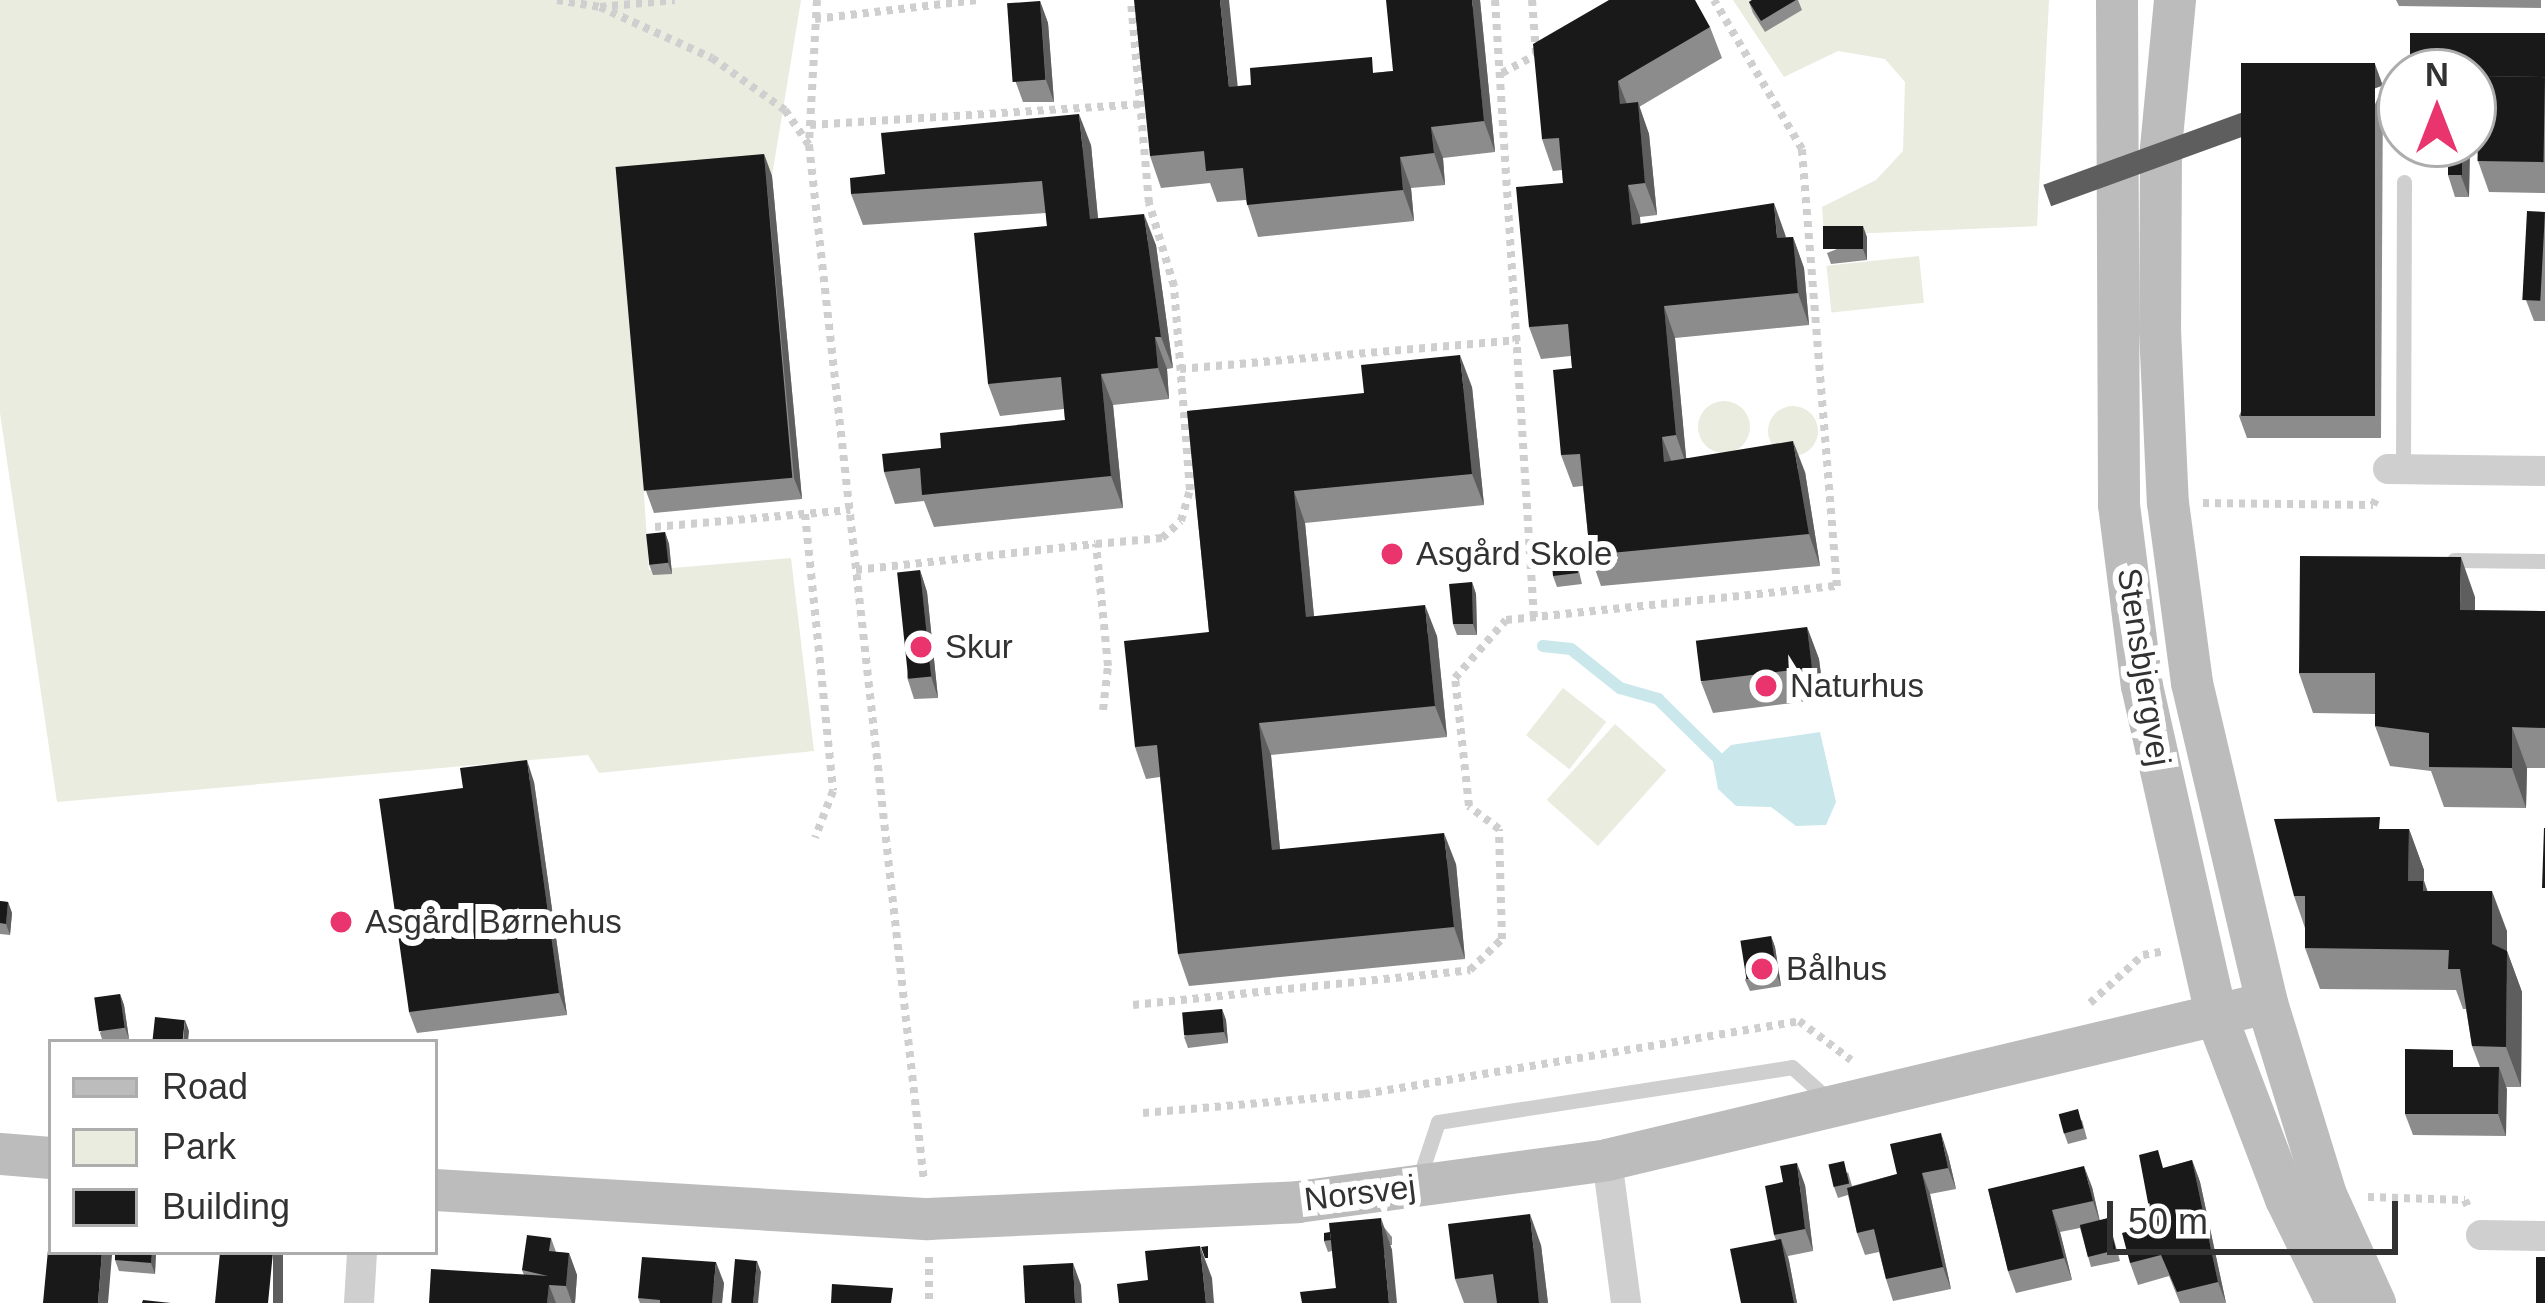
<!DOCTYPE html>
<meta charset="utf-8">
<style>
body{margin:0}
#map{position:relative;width:2545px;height:1303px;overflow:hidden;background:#fff;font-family:Helvetica,sans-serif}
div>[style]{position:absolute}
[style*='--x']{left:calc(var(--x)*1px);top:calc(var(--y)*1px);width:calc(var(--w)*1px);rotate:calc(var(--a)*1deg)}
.green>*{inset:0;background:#e9ecde;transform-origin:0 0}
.round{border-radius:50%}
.water>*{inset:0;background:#cae7ec}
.stream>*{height:12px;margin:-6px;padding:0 6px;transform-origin:6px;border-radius:6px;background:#cae7ec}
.path>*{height:8px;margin-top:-4px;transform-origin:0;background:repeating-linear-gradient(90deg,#cfcfcf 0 6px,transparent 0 12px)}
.lane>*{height:15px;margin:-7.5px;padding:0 7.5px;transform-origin:7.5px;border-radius:7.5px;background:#cfcfcf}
.street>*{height:30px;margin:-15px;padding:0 15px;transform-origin:15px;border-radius:15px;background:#cfcfcf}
.secondary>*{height:42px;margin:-21px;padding:0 21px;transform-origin:21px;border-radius:21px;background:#bcbcbc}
.wall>*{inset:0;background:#8c8c8c}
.shaded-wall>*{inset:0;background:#5e5e5e;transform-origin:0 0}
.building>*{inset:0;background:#191919;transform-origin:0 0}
.dots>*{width:33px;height:33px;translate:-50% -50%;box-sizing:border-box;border:6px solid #fff;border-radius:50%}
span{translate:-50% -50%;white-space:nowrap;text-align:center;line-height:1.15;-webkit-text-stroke:12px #fff;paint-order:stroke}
.poi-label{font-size:33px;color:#323232}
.left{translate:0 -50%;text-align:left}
.street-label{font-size:33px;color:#323232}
.legend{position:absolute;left:48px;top:1039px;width:390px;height:216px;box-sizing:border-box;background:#fff;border:3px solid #adadad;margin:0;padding:15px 21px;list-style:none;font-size:36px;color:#323232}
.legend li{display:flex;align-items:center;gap:24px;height:60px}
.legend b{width:60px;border:3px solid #adadad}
.north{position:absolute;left:2377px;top:48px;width:120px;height:120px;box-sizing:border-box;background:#fff;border:3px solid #adadad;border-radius:50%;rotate:0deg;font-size:33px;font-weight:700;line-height:48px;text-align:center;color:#323232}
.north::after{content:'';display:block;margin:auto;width:42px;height:54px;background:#e9346d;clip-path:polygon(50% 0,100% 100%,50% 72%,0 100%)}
.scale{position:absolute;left:2107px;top:1201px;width:291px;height:54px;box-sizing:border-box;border:6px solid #323232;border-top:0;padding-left:15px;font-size:36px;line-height:42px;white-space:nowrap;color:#323232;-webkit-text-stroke:9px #fff;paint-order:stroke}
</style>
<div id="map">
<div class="green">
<div style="clip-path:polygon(0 0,801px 0,772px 176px,624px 191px,649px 570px,791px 558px,814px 751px,599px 773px,588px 755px,57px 802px,0 413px)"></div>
<div style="clip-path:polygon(1733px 0,2049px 0,2037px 226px,1824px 235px,1822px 207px,1876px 180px,1903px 151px,1905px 82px,1885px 59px,1838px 51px,1784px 77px)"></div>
<div style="left:1919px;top:256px;width:47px;height:93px;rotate:84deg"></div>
<div class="round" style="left:1698px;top:401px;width:52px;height:52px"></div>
<div class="round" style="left:1768px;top:406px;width:50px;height:50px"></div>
<div style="left:1563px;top:688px;width:55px;height:60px;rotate:38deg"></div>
<div style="left:1615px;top:724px;width:69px;height:102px;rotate:42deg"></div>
</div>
<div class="water">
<div style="clip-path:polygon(1820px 732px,1836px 802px,1826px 825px,1796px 826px,1771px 807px,1736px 806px,1718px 789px,1713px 762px,1731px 745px)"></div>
</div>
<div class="stream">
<div style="--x:1543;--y:646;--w:28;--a:6"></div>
<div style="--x:1571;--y:649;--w:63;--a:38.5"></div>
<div style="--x:1620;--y:688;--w:40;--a:16"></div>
<div style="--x:1658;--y:699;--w:83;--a:44.5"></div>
</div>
<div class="path">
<div style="--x:557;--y:0;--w:44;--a:9.2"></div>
<div style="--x:600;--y:7;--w:75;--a:-5.3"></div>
<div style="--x:817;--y:0;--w:145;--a:93.2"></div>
<div style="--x:809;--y:145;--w:1043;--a:83.67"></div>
<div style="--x:1495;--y:0;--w:619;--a:86.39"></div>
<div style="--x:1532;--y:0;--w:53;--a:85.7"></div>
<div style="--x:600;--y:7;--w:123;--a:24.5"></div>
<div style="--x:712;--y:58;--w:90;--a:35.5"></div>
<div style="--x:785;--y:110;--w:42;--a:55.6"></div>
<div style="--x:815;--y:19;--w:163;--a:-6.7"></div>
<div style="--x:1502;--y:73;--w:47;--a:-28.2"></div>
<div style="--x:810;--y:125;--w:331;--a:-3.6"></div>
<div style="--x:1180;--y:369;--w:340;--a:-4.9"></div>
<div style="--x:2203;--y:503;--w:170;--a:0.7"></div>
<div style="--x:2373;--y:505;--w:7;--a:-63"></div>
<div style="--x:805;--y:514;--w:278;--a:84.2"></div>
<div style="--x:833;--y:791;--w:50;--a:111"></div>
<div style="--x:655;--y:527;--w:196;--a:-5"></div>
<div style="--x:856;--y:570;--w:241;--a:-6.2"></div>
<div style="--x:1103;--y:710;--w:44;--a:-83.5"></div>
<div style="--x:1108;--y:666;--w:123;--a:-95.6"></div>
<div style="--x:1096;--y:544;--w:66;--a:-5.2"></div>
<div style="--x:1162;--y:538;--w:25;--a:-42"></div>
<div style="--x:1181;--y:521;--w:32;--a:-74"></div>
<div style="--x:1190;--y:490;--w:205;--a:-94.5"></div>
<div style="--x:1174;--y:286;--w:87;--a:-106.8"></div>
<div style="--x:1149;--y:203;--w:204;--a:-95.1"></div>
<div style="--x:2090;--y:1003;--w:72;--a:-42.2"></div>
<div style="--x:2143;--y:955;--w:22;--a:-10"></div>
<div style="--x:1133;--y:1005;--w:339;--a:-5.9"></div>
<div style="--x:1470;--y:970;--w:45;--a:-44.1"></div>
<div style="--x:1502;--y:939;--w:110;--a:-91.6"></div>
<div style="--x:1499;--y:829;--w:38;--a:-143"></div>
<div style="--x:1469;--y:806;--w:129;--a:-96.2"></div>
<div style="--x:1455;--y:678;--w:77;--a:-48.7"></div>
<div style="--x:1506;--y:620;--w:333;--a:-5.9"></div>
<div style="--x:1837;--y:586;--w:438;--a:-94.6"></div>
<div style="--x:1802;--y:149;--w:173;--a:-120.6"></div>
<div style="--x:1143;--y:1113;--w:222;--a:-4.9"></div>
<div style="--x:1364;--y:1094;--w:441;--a:-9.5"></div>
<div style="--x:1799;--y:1021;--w:65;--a:36.9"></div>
<div style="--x:2368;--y:1197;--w:97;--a:1.8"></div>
<div style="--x:2465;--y:1200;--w:8;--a:67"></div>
<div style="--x:929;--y:1257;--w:46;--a:90"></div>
</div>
<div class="lane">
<div style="--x:2403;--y:470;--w:288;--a:-89.8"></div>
<div style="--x:2454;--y:560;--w:91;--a:0.6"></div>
<div style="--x:1419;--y:1179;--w:60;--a:-71.6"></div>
<div style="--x:1438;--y:1122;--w:358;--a:-8.8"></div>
<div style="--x:1792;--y:1067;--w:50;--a:41.7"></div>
</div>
<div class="street">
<div style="--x:2388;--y:469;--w:157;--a:0.7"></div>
<div style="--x:1607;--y:1160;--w:144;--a:82.4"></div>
<div style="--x:2481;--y:1235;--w:64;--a:0.9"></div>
<div style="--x:359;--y:1303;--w:51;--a:-86.6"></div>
</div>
<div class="secondary">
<div style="--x:2117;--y:0;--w:505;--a:89.77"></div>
<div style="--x:2119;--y:505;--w:182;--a:82.8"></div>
<div style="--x:2142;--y:686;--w:337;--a:77.3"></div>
<div style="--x:2216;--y:1015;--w:197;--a:69.2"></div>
<div style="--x:2286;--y:1199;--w:116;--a:63.9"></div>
<div style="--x:2175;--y:0;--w:150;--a:95.4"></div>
<div style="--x:2161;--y:149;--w:181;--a:90.3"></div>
<div style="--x:2160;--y:330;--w:173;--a:87.4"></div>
<div style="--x:2168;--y:503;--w:182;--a:82.4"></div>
<div style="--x:2192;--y:683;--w:329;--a:76.8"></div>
<div style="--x:2267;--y:1003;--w:201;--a:72.9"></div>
<div style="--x:2326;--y:1195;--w:119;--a:65.6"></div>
<div style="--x:0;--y:1154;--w:51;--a:4.5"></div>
<div style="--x:435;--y:1190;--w:494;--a:3.4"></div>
<div style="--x:928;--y:1219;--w:370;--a:-2.6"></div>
<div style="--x:1298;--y:1202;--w:312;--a:-7.7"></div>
<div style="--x:1607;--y:1160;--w:678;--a:-13.38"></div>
</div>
<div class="wall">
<div style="clip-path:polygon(1480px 0,1495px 152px,1443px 158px,1445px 185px,1411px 188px,1414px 221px,1258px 237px,1246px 200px,1217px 202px,1210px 183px,1161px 188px,1150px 156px,1237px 86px,1393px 71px)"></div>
<div style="clip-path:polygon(1609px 0,1710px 27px,1722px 58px,1639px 107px,1649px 134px,1657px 215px,1640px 217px,1640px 224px,1785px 234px,1786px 237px,1793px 237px,1804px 268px,1809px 325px,1675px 338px,1686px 458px,1805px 472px,1820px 566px,1601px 586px,1590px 555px,1583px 486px,1573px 487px,1561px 455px,1572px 368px,1571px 356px,1541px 359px,1529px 327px,1563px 183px,1562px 170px,1553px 171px,1542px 139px)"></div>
<div style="clip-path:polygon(1752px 0,1798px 0,1802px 10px,1765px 32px,1753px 13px,1749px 2px)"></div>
<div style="clip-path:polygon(2396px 0,2541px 0,2541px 8px,2399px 6px)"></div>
<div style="clip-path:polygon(1040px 1px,1048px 23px,1054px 102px,1023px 102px,1015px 80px)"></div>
<div style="clip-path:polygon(2545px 33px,2545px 193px,2489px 192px,2478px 161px,2478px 106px,2473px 106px,2473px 72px)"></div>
<div style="clip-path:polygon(2383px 86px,2381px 438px,2247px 438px,2239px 416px)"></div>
<div style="clip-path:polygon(2448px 144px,2470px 144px,2469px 197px,2455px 197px,2448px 175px)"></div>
<div style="clip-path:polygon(1091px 145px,1098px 218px,1156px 245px,1173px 368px,1167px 369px,1169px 399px,1113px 405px,1123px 508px,934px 527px,924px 501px,895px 504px,884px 472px,941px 448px,1065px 420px,1064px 409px,1000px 416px,988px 384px,1047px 226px,1046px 213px,863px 225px,851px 194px)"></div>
<div style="clip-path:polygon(764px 154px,772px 176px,802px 499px,654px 513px,646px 491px)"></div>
<div style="clip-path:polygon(2545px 212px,2545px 321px,2534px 321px,2526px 300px)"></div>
<div style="clip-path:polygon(1867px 237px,1867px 260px,1831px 264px,1827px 253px)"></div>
<div style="clip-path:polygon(1472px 387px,1484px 505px,1305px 523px,1314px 616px,1437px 636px,1447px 737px,1271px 755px,1280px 849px,1456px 864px,1465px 959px,1189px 986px,1178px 954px,1160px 777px,1146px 779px,1135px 747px,1209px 632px,1187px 411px)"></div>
<div style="clip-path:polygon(665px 532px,669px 544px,672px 574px,653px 575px,649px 564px)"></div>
<div style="clip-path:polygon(1572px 542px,1582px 584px,1557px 587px,1553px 576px)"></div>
<div style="clip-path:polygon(920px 570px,927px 592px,938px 698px,914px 699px,907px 677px)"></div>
<div style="clip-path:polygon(1472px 582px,1476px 594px,1477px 635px,1457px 635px,1453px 624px)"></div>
<div style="clip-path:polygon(2475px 597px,2475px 610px,2545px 611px,2545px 768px,2527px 768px,2526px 808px,2444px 807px,2431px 771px,2390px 766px,2375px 726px,2375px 714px,2313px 713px,2299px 673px)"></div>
<div style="clip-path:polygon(1807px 627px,1819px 659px,1824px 699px,1713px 713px,1701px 682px)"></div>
<div style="clip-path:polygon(534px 782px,567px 1015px,417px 1033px,409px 1012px,463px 788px)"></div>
<div style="clip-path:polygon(2384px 829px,2409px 829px,2424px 870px,2424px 881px,2427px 891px,2507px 931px,2507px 951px,2522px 992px,2521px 1087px,2506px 1087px,2506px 1136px,2413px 1135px,2405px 1114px,2459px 1067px,2480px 1067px,2472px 1046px,2466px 1009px,2463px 1009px,2456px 990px,2320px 989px,2305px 948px,2305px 928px,2294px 896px)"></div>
<div style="clip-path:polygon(0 901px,8px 902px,12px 913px,10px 935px,0 934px)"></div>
<div style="clip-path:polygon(1771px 936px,1775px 947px,1781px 986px,1750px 991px,1745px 980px)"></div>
<div style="clip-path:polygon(120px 994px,124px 1005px,129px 1039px,103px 1042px,100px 1033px)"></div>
<div style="clip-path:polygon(1222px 1009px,1226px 1020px,1228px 1043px,1188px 1048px,1184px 1037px)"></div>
<div style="clip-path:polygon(2082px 1120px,2087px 1139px,2068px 1144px,2064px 1133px)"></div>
<div style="clip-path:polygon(1948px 1155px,1956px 1189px,1930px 1194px,1951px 1289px,1893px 1301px,1886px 1279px,1879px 1252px,1865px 1255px,1857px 1233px,1848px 1195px,1838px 1198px,1834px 1187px,1848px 1172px,1852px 1186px,1897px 1174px)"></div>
<div style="clip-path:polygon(2192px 1160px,2200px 1182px,2226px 1303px,2180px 1303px,2169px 1276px,2138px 1285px,2130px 1263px,2146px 1227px,2149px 1208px,2165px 1168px)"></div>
<div style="clip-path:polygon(1805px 1185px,1813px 1251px,1788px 1256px,1797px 1303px,1741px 1303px,1776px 1240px,1774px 1235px)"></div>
<div style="clip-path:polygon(2092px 1187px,2100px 1221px,2108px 1218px,2120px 1261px,2091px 1267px,2080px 1228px,2060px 1232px,2072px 1280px,2016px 1293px,2008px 1271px,1988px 1189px)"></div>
<div style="clip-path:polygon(1383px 1226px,1392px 1237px,1392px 1245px,1390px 1245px,1392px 1250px,1336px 1288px,1332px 1251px,1328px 1252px,1324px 1241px)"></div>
<div style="clip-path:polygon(551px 1238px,556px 1252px,569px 1253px,577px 1275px,575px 1303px,429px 1303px,524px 1275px,522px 1270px)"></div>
<div style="clip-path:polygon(1541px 1245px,1548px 1303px,1464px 1303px,1455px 1279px)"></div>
<div style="clip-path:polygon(156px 1252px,155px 1274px,119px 1271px,115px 1260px)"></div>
<div style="clip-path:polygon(724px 1283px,722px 1303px,640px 1303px,638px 1298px)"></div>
</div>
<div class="shaded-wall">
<div style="clip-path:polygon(1220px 0,1229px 0,1241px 119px,1229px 87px)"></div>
<div style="clip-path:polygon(1472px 0,1480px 0,1495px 152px,1484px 121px)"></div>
<div style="clip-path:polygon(1040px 1px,1048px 23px,1054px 102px,1046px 80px)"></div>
<div style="left:2375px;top:64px;width:23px;height:353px;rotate:70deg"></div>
<div style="clip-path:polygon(1618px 81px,1630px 112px,1620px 104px)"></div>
<div style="clip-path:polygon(1638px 102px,1649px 134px,1657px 215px,1645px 183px)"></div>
<div style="clip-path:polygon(1079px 114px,1091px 145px,1101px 251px,1090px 219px)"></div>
<div style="clip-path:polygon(1431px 127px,1443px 158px,1445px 185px,1434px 153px)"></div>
<div style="clip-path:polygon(2462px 144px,2470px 144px,2469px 197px,2461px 176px)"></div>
<div style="clip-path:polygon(764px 154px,772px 176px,802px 499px,794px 478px)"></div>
<div style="clip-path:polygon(1400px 157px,1411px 188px,1414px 221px,1403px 190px)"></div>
<div style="clip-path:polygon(1628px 185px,1640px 217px,1643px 257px,1632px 225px)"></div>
<div style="clip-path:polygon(1774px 203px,1785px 234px,1789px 269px,1777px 238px)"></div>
<div style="clip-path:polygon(1144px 214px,1156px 245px,1173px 368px,1161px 337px)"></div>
<div style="clip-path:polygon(1863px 226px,1867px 237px,1867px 260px,1863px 249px)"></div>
<div style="clip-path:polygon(1793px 237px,1804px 268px,1809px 325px,1798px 293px)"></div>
<div style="clip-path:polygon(1664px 306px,1675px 338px,1687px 467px,1676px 435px)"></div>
<div style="clip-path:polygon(1155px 337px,1167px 369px,1169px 399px,1158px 368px)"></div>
<div style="clip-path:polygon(1460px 355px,1472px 387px,1484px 505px,1472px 474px)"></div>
<div style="clip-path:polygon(1101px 374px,1113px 405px,1123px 508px,1111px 476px)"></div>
<div style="clip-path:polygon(1662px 437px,1674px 468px,1664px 462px)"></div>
<div style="clip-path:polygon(1793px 441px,1805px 472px,1820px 566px,1809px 534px)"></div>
<div style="clip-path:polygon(1294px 491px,1305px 523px,1317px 648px,1306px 617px)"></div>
<div style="clip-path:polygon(665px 532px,669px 544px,672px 574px,668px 563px)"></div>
<div style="clip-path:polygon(2461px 557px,2475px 597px,2475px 650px,2460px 610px)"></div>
<div style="clip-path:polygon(920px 570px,927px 592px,938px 698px,931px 676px)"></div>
<div style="clip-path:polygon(1472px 582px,1476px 594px,1477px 635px,1473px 624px)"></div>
<div style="clip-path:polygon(1425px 605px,1437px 636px,1447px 737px,1435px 706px)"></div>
<div style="clip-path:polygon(1807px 627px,1819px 659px,1824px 699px,1812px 668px)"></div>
<div style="clip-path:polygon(1259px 723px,1271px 755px,1283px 881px,1272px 850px)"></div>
<div style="clip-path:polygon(2512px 727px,2527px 768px,2526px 808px,2512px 768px)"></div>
<div style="clip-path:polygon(527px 760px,534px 782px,567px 1015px,559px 993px)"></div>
<div style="clip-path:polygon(2409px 829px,2424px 870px,2424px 881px,2438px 921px,2408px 881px)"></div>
<div style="clip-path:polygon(1444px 833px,1456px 864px,1465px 959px,1454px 927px)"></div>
<div style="clip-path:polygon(2492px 891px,2507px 931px,2507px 985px,2492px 944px)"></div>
<div style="clip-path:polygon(8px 902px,12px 913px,10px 935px,6px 924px)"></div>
<div style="clip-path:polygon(1771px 936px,1775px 947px,1781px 986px,1777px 975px)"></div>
<div style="clip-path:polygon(2507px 951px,2522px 992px,2521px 1087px,2506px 1047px)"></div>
<div style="clip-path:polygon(120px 994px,124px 1005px,129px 1039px,125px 1028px)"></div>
<div style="clip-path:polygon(1222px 1009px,1226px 1020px,1228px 1043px,1224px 1032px)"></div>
<div style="clip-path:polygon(185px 1020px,189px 1031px,188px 1042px,183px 1042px)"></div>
<div style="clip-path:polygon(2499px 1067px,2507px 1089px,2506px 1136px,2498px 1114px)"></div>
<div style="clip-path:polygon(1941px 1133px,1948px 1155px,1956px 1189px,1948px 1168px)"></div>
<div style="clip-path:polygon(2192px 1160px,2200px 1182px,2226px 1303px,2218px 1282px)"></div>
<div style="clip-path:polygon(1797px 1163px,1805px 1185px,1813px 1251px,1805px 1229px)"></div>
<div style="clip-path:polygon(2084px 1166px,2092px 1187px,2100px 1223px,2093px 1201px)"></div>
<div style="clip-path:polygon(1922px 1173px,1930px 1194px,1951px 1289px,1943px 1267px)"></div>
<div style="clip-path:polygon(2052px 1210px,2060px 1232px,2072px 1280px,2064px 1258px)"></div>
<div style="clip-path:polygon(1530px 1214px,1541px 1245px,1548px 1303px,1539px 1303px)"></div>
<div style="clip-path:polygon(1381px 1218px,1392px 1250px,1397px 1303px,1389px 1303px)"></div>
<div style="clip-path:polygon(1781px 1239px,1789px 1261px,1797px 1303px,1794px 1303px)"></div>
<div style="clip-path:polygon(1200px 1246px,1212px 1278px,1214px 1303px,1206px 1303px)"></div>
<div style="clip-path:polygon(102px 1252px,111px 1252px,112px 1255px,108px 1303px,98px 1303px)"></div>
<div style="clip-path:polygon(152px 1252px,156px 1252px,155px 1274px,151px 1263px)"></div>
<div style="left:273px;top:1252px;width:10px;height:51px"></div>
<div style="clip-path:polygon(569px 1253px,577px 1275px,575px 1303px,572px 1303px,566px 1286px)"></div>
<div style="clip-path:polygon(757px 1261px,761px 1272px,758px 1303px,753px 1303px)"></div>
<div style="clip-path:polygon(716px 1262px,724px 1283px,722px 1303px,712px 1303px)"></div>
<div style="clip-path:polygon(1073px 1263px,1081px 1285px,1082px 1303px,1075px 1303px)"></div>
<div style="clip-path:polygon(549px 1285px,556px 1303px,547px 1303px)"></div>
</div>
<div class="building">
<div style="clip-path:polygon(1134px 0,1220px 0,1229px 87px,1251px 85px,1250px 68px,1372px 57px,1373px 73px,1393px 71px,1386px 0,1472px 0,1484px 121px,1431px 127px,1434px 153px,1400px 157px,1403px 190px,1247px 205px,1243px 168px,1206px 171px,1204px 151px,1150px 156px)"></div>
<div style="clip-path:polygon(1609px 0,1695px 0,1710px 27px,1618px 81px,1620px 104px,1638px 102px,1645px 183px,1628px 185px,1632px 225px,1774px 203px,1777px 238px,1793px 237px,1798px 293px,1664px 306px,1676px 435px,1662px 437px,1664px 462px,1793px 441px,1809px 534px,1590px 555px,1580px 454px,1561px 455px,1553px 370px,1572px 368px,1568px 324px,1529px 327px,1516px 187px,1563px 183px,1559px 138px,1542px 139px,1533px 44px)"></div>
<div style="clip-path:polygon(1752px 0,1796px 0,1761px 21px,1749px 2px)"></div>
<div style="left:1040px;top:1px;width:79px;height:33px;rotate:86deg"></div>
<div style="clip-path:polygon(2410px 33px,2545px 33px,2545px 77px,2479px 76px,2479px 84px,2473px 84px,2473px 72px,2410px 72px)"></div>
<div style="left:2241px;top:63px;width:134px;height:353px"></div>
<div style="left:2479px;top:76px;width:66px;height:85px;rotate:1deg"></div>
<div style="clip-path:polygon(1079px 114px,1090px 219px,1144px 214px,1161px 337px,1155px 337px,1158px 368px,1101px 374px,1111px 476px,922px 495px,920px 468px,884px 472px,882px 454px,941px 448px,940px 433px,1065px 420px,1061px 377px,988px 384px,974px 233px,1047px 226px,1042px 181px,851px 194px,850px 178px,885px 174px,881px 133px)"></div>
<div style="left:2448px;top:144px;width:14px;height:31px"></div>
<div style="left:764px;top:154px;width:325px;height:149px;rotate:85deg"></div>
<div style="left:2527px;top:211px;width:18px;height:89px;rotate:3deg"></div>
<div style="left:1863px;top:226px;width:23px;height:40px;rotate:90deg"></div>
<div style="clip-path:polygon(1460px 355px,1472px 474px,1294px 491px,1306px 617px,1425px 605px,1435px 706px,1259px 723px,1272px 850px,1444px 833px,1454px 927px,1178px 954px,1157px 745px,1135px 747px,1124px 641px,1209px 632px,1187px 411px,1364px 393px,1361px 365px)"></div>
<div style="left:665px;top:532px;width:31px;height:19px;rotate:84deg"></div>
<div style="clip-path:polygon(1550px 542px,1572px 542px,1578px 573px,1553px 576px)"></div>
<div style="clip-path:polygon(2300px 556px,2461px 557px,2460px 610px,2545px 611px,2545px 728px,2512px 727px,2512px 768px,2429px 767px,2429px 733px,2375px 726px,2375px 673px,2299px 673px)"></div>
<div style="left:920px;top:570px;width:107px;height:23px;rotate:84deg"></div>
<div style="clip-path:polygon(1472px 582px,1473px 624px,1453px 624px,1449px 584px)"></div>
<div style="left:1807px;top:627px;width:41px;height:112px;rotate:83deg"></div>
<div style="clip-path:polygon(527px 760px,559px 993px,409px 1012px,379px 799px,463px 788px,460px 768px)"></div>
<div style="clip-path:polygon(2380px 817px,2379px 829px,2409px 829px,2408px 881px,2423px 881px,2423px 891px,2492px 891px,2492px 944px,2507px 951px,2506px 1047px,2472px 1046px,2460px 969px,2448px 969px,2449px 950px,2305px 948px,2305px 896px,2294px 896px,2274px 819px)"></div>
<div style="clip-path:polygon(2544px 828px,2545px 828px,2545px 888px,2542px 888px)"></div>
<div style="clip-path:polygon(0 901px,8px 902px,6px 924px,0 923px)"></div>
<div style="left:1771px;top:936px;width:39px;height:31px;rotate:81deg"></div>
<div style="left:120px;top:994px;width:34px;height:26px;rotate:82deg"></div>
<div style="left:1222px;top:1009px;width:23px;height:40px;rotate:85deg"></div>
<div style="left:155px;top:1017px;width:30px;height:25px;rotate:6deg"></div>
<div style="clip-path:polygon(2405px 1049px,2453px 1050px,2453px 1067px,2499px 1067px,2498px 1114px,2405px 1114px)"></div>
<div style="left:2078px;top:1109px;width:20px;height:20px;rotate:75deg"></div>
<div style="clip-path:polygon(1941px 1133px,1948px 1168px,1922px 1173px,1943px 1267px,1886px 1279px,1874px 1229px,1857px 1233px,1847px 1188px,1897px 1174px,1890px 1144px)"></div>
<div style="clip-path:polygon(2158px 1150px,2163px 1168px,2192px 1160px,2218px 1282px,2177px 1292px,2161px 1255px,2130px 1263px,2122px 1233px,2146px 1227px,2142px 1210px,2149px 1208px,2139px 1155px)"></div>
<div style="left:1844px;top:1161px;width:23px;height:16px;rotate:77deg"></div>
<div style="clip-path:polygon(1797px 1163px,1805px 1229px,1774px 1235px,1765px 1186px,1783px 1182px,1780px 1166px)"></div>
<div style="clip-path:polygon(2084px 1166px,2093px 1201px,2052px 1210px,2064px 1258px,2008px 1271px,1988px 1189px)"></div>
<div style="clip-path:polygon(1530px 1214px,1539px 1303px,1497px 1303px,1493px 1274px,1455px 1279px,1448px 1224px)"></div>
<div style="clip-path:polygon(1381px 1218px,1389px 1303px,1302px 1303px,1300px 1292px,1336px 1288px,1329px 1223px)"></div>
<div style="left:2108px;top:1218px;width:33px;height:29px;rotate:76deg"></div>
<div style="clip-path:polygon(50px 1229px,51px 1252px,102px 1252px,98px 1303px,43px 1303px)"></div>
<div style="clip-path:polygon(1330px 1232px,1331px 1240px,1324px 1241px,1324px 1233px)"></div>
<div style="clip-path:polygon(527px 1235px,551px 1238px,549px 1251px,569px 1253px,566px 1286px,549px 1285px,547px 1303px,429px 1303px,431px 1269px,548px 1276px,522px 1270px)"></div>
<div style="clip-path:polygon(1781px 1239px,1794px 1303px,1741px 1303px,1730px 1249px)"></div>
<div style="clip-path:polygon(1200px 1246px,1206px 1303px,1119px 1303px,1117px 1284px,1148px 1280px,1145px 1251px)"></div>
<div style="clip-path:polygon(1208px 1246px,1208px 1258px,1205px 1258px,1201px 1247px)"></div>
<div style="clip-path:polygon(115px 1252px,152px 1252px,151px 1263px,115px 1260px)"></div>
<div style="clip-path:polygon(220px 1252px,273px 1252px,268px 1303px,215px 1303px)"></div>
<div style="clip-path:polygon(642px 1257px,716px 1262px,712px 1303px,660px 1303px,660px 1300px,638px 1298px)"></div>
<div style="left:2536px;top:1257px;width:9px;height:46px"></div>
<div style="left:735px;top:1259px;width:22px;height:44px;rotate:5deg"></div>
<div style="left:1073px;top:1263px;width:40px;height:50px;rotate:87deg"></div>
<div style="clip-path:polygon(832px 1284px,893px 1288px,891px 1303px,831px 1303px)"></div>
<div style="clip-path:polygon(143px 1300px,171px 1303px,142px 1303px)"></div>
</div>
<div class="dots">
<div style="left:1392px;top:554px;background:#e9346d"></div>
<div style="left:921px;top:647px;background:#e9346d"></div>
<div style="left:1766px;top:686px;background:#e9346d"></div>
<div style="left:341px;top:922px;background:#e9346d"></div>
<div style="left:1762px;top:969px;background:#e9346d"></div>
</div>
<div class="poi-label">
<span class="left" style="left:1416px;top:554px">Asgård Skole</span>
<span class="left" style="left:945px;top:647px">Skur</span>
<span class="left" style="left:1790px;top:686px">Naturhus</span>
<span class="left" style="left:365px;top:922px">Asgård Børnehus</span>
<span class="left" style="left:1786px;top:969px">Bålhus</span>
</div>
<div class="street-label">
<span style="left:2144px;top:667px;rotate:81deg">Stensbjergvej</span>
<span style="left:1360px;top:1193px;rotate:-7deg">Norsvej</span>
</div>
<ul class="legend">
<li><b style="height:15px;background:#bcbcbc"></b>Road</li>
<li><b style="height:33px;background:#e9ecde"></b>Park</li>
<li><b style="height:33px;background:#191919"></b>Building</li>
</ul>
<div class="north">N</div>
<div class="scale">50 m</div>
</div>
